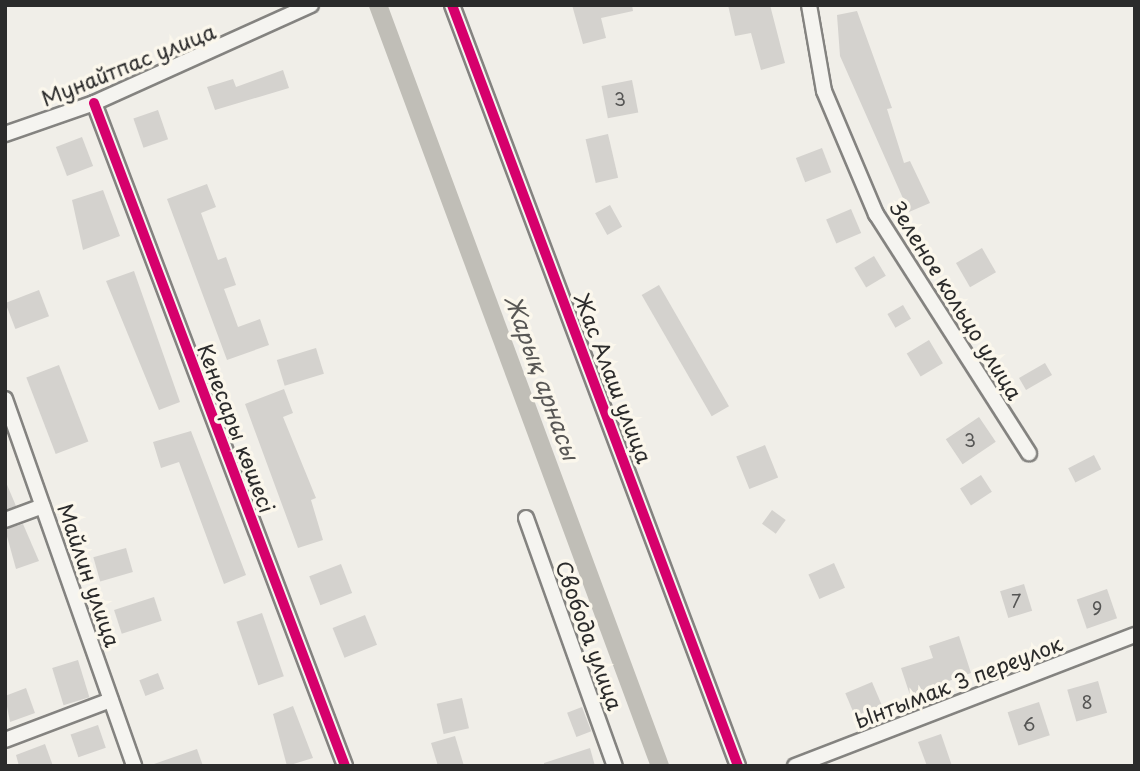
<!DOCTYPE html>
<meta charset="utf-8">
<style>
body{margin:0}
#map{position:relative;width:1140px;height:771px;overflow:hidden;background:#f0eee8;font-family:"Playpen Sans",sans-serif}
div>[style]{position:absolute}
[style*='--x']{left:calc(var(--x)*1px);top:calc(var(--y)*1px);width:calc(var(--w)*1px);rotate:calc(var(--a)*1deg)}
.canal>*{height:18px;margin:-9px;padding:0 9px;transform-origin:9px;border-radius:9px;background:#c0beb7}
.building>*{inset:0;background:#d4d2ce;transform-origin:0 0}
.roads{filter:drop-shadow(2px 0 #848380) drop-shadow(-2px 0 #848380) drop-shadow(0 2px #848380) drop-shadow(0 -2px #848380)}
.street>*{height:14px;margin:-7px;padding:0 7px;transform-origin:7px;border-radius:7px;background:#f5f4f0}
.cycleway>*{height:10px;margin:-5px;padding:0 5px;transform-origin:5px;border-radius:5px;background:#d6006c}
span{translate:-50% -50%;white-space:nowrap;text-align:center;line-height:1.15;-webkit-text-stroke:7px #fbf7ec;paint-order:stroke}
.number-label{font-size:18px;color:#555554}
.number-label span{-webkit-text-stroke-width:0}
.street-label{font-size:21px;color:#2b2b2b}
.water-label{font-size:23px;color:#585755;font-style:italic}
.frame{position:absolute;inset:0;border:7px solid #2b2b2b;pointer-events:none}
</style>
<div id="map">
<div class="canal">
<div style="--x:378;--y:5;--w:812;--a:69.67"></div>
</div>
<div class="building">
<div style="clip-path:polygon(572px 5px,632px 5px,633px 11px,601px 18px,606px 38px,583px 44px)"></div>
<div style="clip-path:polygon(728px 5px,770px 5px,785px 63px,761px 70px,751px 33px,735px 36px)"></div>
<div style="clip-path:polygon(857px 11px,892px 108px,887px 109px,904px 163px,910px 161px,930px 203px,909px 212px,840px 56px,837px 15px)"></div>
<div style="clip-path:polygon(283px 70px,289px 88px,215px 110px,207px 87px,233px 79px,236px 87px)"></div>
<div style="left:632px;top:80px;width:33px;height:31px;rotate:79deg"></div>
<div style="left:158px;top:110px;width:31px;height:26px;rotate:71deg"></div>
<div style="left:608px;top:134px;width:45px;height:23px;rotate:77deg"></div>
<div style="left:82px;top:137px;width:31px;height:28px;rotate:69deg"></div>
<div style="left:822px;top:148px;width:26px;height:28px;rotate:69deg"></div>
<div style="clip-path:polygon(207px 184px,216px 207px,201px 213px,218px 260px,226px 257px,236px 285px,224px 289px,238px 327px,260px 319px,269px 345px,227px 360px,167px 199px)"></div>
<div style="clip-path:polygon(103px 190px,120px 236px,83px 250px,72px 200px)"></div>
<div style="left:610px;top:205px;width:25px;height:17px;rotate:61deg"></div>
<div style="left:851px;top:209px;width:26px;height:27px;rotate:67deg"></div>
<div style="left:982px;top:248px;width:28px;height:30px;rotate:60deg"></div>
<div style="left:874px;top:256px;width:23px;height:23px;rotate:59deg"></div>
<div style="clip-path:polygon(134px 271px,180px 402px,159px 410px,106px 281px)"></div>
<div style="left:659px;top:285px;width:140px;height:20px;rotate:60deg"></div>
<div style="left:39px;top:290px;width:28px;height:36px;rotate:69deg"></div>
<div style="left:903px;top:305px;width:16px;height:18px;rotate:60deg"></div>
<div style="left:929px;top:340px;width:27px;height:26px;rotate:59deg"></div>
<div style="left:316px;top:348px;width:27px;height:41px;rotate:73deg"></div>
<div style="left:1045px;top:363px;width:14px;height:30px;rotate:60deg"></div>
<div style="left:59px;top:365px;width:82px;height:35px;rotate:69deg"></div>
<div style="clip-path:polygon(284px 389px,293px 413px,283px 417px,316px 498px,311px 500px,323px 540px,298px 548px,245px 404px)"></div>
<div style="left:979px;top:417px;width:30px;height:40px;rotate:56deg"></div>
<div style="clip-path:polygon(191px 431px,246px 575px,224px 584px,179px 462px,161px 468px,153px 442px)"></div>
<div style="left:765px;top:445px;width:35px;height:31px;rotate:68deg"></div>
<div style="left:1094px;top:455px;width:16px;height:29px;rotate:63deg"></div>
<div style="left:981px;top:475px;width:20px;height:25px;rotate:57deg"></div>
<div style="clip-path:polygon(5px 480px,16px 506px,5px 510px)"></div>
<div style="left:772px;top:510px;width:17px;height:17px;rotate:36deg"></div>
<div style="clip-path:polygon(23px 524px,39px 561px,16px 569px,5px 529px)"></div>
<div style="left:126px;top:548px;width:25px;height:34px;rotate:74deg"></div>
<div style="left:834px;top:563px;width:27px;height:28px;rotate:66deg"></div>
<div style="left:341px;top:564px;width:31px;height:34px;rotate:69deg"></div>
<div style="left:1024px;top:584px;width:28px;height:25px;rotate:73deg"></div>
<div style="left:1107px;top:589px;width:31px;height:32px;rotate:71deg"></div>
<div style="left:154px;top:597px;width:25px;height:42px;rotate:72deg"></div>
<div style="left:262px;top:613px;width:67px;height:27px;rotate:71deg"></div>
<div style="left:365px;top:615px;width:32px;height:35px;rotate:68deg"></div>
<div style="clip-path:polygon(959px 636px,971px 673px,910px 695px,901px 668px,933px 658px,929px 646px)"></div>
<div style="left:78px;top:660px;width:39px;height:27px;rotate:73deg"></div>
<div style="left:158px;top:673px;width:17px;height:20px;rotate:69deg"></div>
<div style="left:1098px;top:681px;width:33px;height:32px;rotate:74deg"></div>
<div style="left:872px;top:682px;width:25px;height:29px;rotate:67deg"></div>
<div style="clip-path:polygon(26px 688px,35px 713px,10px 722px,5px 696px)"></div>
<div style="left:462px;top:698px;width:31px;height:26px;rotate:77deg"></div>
<div style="left:1039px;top:702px;width:35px;height:33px;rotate:72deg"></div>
<div style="clip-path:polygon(293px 706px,313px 758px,287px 766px,273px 714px)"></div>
<div style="left:582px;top:707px;width:26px;height:16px;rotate:69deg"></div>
<div style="left:98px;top:725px;width:24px;height:29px;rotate:71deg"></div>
<div style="clip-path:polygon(941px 734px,952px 766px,927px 766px,918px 742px)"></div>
<div style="clip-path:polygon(455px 736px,464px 766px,438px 766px,431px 743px)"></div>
<div style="clip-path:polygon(45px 744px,53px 766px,19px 766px,16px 755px)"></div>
<div style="clip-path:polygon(590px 748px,595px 766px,544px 766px,544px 763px)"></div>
<div style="clip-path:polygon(197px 749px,203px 766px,155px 766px,154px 764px)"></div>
</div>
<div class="roads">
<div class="street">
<div style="--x:452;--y:5;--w:813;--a:69.4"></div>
<div style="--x:809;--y:5;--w:87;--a:80.1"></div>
<div style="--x:824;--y:91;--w:134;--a:67.1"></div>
<div style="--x:876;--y:214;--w:284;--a:57.4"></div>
<div style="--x:94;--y:103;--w:709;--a:69.26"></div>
<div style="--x:5;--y:134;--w:94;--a:-19.2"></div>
<div style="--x:94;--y:103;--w:238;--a:-24.3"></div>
<div style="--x:5;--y:399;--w:389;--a:70.6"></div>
<div style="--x:526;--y:518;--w:263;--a:70.3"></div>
<div style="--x:5;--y:520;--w:40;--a:-20.2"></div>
<div style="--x:5;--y:740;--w:113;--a:-20.7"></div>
<div style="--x:795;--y:766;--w:364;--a:-21.1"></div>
</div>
</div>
<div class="cycleway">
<div style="--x:452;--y:5;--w:813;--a:69.4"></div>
<div style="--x:94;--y:103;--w:709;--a:69.26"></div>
</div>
<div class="number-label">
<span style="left:620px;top:99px">3</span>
<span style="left:970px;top:440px">3</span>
<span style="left:1016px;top:601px">7</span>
<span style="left:1097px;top:608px">9</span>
<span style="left:1087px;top:702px">8</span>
<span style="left:1029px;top:724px">6</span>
</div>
<div class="street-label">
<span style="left:128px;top:64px;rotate:-22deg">Мунайтпас улица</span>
<span style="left:957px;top:300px;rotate:58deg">Зеленое кольцо улица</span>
<span style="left:614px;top:378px;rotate:69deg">Жас Алаш улица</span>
<span style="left:237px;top:428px;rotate:69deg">Кенесары көшесі</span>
<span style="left:90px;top:575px;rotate:71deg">Майлин улица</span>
<span style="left:590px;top:635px;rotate:70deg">Свобода улица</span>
<span style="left:958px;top:681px;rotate:-21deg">Ынтымак 3 переулок</span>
</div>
<div class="water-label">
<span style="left:542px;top:377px;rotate:70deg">Жарық арнасы</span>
</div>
<div class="frame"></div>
</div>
